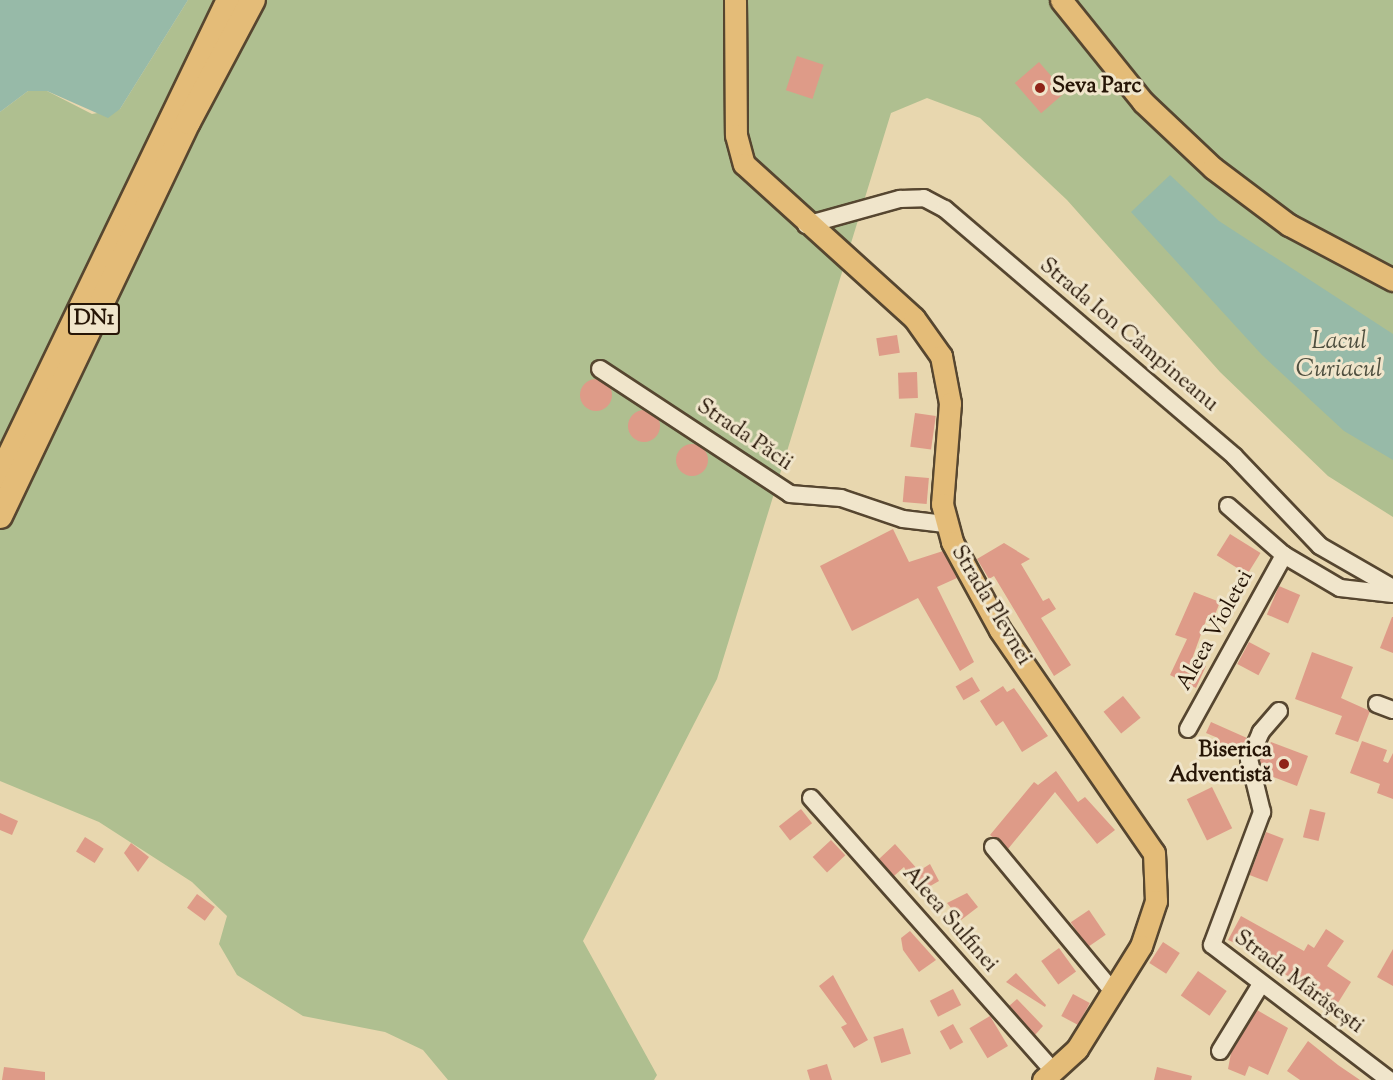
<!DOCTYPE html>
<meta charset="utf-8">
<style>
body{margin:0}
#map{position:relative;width:1393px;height:1080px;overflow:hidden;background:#e8d7af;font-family:"Sorts Mill Goudy",serif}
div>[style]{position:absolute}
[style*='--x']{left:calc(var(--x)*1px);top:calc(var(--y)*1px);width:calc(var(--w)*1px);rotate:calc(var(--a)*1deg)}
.green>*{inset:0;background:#afbf90}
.water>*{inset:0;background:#97baa8}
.building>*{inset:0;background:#de9b88;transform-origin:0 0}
.round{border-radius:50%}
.roads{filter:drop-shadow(2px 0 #564630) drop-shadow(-2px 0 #564630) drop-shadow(0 2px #564630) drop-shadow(0 -2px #564630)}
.minor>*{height:16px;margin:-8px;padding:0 8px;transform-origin:8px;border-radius:8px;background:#f0e5cb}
.major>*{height:21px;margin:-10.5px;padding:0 10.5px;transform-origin:10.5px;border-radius:10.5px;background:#e4bc78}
.highway>*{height:24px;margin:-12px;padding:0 12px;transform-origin:12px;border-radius:12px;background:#e4bc78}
.dots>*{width:16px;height:16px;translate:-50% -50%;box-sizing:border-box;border:3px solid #f0e5cb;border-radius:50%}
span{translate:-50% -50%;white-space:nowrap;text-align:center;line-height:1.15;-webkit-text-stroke:6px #f0e5cb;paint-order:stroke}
.shield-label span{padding:2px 4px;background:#f0e5cb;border:2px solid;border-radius:4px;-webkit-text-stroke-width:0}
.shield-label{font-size:21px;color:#261506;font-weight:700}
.poi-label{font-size:22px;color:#261506;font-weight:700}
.left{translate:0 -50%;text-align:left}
.right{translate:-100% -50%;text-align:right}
.street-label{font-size:22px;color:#261506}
.water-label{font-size:24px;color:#4e4f3f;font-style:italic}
</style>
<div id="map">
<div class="green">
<div style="clip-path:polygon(188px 0,1393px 0,1393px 517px,1328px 476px,1220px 372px,1067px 200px,980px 118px,927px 98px,891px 113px,717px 679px,583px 941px,657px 1075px,654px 1080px,448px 1080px,423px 1050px,385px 1032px,303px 1016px,237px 975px,219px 944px,227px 916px,192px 882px,99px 822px,0 781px,0 112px,28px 91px,47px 91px,92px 114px,120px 109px)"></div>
</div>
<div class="water">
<div style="clip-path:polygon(0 0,188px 0,120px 109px,108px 118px,47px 91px,28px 91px,0 112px)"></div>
<div style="clip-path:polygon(1170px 175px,1219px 221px,1393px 334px,1393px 460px,1344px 431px,1262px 355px,1131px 212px)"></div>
</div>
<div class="building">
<div style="left:797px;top:56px;width:28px;height:36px;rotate:18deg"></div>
<div style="left:1039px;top:62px;width:40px;height:32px;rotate:49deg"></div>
<div style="left:897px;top:335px;width:18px;height:21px;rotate:81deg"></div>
<div style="left:917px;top:372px;width:26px;height:19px;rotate:88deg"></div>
<div class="round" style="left:580px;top:379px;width:32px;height:32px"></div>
<div class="round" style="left:628px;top:410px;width:32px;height:32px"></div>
<div style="left:915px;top:413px;width:21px;height:34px;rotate:8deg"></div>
<div class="round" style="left:676px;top:444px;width:32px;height:32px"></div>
<div style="left:905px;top:476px;width:24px;height:26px;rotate:5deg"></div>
<div style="clip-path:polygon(893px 529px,909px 562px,943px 551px,957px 578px,937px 587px,974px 662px,960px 671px,918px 598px,852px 631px,820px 566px)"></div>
<div style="left:1230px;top:534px;width:36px;height:25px;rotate:32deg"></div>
<div style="clip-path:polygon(1004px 543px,1030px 559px,1021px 564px,1043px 601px,1049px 598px,1056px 609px,1041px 618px,1071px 665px,1054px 676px,994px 576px,989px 579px,977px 559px)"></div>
<div style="left:1279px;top:586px;width:23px;height:31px;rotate:23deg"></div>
<div style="clip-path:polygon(1194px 592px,1220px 602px,1214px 617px,1208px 615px,1192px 659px,1206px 666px,1196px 688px,1170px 675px,1187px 639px,1175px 635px)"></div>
<div style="clip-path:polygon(1392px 617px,1393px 617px,1393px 653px,1380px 648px)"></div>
<div style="left:1249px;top:642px;width:24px;height:25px;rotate:28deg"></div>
<div style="clip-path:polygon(1312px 652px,1353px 667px,1341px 698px,1370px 711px,1358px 742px,1335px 734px,1342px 716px,1295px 699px)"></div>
<div style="left:972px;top:677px;width:16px;height:19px;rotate:60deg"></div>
<div style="clip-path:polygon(1003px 686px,1007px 692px,1014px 688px,1048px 736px,1022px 752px,1003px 721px,996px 726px,980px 701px)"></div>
<div style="left:1123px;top:696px;width:28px;height:25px;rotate:51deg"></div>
<div style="clip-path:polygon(1211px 722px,1247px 738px,1239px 756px,1215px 745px,1218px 738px,1206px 733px)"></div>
<div style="clip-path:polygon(1362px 741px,1387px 750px,1383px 761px,1388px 763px,1393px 753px,1393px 799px,1377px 793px,1380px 784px,1350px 773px)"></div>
<div style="clip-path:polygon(1271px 742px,1308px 756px,1297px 786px,1263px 773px,1260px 760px)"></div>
<div style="clip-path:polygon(1056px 771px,1078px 802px,1085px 797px,1115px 830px,1097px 844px,1055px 792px,1008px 849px,990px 835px,1034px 782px,1038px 785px)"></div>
<div style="left:1212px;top:787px;width:46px;height:28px;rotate:64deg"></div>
<div style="left:801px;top:809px;width:18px;height:28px;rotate:52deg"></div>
<div style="left:1310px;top:809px;width:16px;height:29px;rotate:14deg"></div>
<div style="clip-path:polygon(0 813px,18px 821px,12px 835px,0 830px)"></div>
<div style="left:1266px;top:832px;width:19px;height:46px;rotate:21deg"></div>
<div style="left:85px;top:837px;width:22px;height:17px;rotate:32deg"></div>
<div style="left:831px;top:840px;width:21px;height:25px;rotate:47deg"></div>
<div style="clip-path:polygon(131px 843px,149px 857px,138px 872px,124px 853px)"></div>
<div style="clip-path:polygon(895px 844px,919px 871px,930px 864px,939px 881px,918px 893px,904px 867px,894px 876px,879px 859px)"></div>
<div style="clip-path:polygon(967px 893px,978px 907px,961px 920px,947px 903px)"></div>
<div style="left:197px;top:894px;width:22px;height:17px;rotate:36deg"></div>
<div style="left:1089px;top:910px;width:30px;height:22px;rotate:56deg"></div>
<div style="clip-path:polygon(1241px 916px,1304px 951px,1308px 944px,1314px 948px,1326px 929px,1344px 941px,1327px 966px,1351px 982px,1336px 1006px,1275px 968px,1279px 962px,1228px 940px)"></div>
<div style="clip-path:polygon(910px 931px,936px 960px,919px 972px,903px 950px,901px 938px)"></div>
<div style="left:1163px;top:942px;width:20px;height:25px;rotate:33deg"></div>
<div style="left:1059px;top:948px;width:29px;height:22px;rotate:54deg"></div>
<div style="clip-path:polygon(1393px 949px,1393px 986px,1377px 977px)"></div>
<div style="left:1198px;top:971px;width:35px;height:30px;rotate:35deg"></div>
<div style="clip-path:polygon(1016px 973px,1046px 1005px,1045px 1007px,1006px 982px)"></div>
<div style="clip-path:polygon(833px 975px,868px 1040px,854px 1048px,841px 1027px,847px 1024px,819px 986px)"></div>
<div style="left:953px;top:989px;width:18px;height:26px;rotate:63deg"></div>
<div style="left:1073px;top:994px;width:19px;height:25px;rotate:28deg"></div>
<div style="clip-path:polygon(1017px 999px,1043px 1026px,1035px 1035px,1009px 1006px)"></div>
<div style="clip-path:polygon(1257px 1010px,1288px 1028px,1268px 1075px,1249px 1066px,1245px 1076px,1228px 1069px,1231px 1053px)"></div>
<div style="left:990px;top:1016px;width:35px;height:24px;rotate:59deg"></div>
<div style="left:953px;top:1024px;width:21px;height:15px;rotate:61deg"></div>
<div style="left:903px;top:1028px;width:27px;height:31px;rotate:73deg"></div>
<div style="clip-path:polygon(1308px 1041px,1338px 1065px,1360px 1080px,1300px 1080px,1287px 1071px)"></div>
<div style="clip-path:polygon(827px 1064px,832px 1080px,810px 1080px,807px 1070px)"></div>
<div style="clip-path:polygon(4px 1067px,45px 1072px,45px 1080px,2px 1080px)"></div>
<div style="clip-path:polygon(1157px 1067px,1192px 1076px,1191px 1080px,1154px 1080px)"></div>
</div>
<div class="roads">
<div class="minor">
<div style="--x:806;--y:225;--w:98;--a:-15.5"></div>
<div style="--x:900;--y:199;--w:24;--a:-2"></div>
<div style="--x:924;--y:198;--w:24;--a:28"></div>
<div style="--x:945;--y:209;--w:380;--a:40.5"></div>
<div style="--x:1234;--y:456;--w:124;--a:46.3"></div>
<div style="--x:1320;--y:546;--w:84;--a:29.9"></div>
<div style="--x:600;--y:369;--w:227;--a:33.3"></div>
<div style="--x:790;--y:494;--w:51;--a:4.5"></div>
<div style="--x:841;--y:498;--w:65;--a:18.7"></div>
<div style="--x:903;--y:519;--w:42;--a:6.8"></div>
<div style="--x:1228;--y:506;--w:74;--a:41.2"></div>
<div style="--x:1377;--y:704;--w:17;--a:21"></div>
<div style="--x:1279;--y:711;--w:28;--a:131"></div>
<div style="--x:1261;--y:732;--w:30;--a:114"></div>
<div style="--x:1249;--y:759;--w:55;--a:76.2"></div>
<div style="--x:1262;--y:812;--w:142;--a:110.6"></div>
<div style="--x:1212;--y:945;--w:223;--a:37.3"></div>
<div style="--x:1188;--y:729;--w:199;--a:-61.1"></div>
<div style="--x:1284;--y:555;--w:65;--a:30.5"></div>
<div style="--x:1340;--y:588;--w:53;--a:6.5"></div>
<div style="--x:811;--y:798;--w:366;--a:48.4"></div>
<div style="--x:993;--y:847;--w:190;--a:50.3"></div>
<div style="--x:1220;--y:1051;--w:79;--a:-58.5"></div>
</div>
<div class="major">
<div style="--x:735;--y:0;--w:135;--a:89.6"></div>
<div style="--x:736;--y:135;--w:30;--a:75"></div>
<div style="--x:744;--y:164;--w:229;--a:42.2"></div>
<div style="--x:914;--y:318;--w:47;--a:54.6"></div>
<div style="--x:941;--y:356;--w:48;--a:79.2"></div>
<div style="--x:950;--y:403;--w:101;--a:94.5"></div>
<div style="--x:942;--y:504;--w:39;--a:75"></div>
<div style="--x:952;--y:542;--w:100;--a:61.4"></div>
<div style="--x:1000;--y:630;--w:271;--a:55.4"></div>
<div style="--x:1154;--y:853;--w:48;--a:87.6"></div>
<div style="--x:1156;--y:901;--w:47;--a:108.4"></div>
<div style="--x:1141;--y:946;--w:121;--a:121.9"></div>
<div style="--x:1077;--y:1049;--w:46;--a:137.6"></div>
<div style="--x:1061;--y:0;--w:131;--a:51.2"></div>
<div style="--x:1143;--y:102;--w:96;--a:43.3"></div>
<div style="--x:1213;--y:168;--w:95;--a:36.9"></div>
<div style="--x:1289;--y:225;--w:118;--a:27.9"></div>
</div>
<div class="highway">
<div style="--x:0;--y:476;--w:528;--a:-64.31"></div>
<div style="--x:0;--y:516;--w:437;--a:-64.5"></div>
<div style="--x:188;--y:122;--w:138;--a:-62"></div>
</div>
</div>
<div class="dots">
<div style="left:1040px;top:88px;background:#8f2418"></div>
<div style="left:1284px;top:764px;background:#8f2418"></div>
</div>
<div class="shield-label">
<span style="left:94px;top:319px">DN1</span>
</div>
<div class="poi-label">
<span class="left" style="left:1052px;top:88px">Seva Parc</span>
<span class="right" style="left:1272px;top:764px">Biserica<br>Adventistă</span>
</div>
<div class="street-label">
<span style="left:1128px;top:336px;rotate:40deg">Strada Ion Câmpineanu</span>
<span style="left:744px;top:436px;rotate:34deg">Strada Păcii</span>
<span style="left:990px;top:606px;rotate:59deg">Strada Plevnei</span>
<span style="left:1216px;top:631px;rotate:-61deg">Aleea Violetei</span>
<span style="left:949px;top:920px;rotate:49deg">Aleea Sulfinei</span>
<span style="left:1298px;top:983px;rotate:37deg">Strada Mărășești</span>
</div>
<div class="water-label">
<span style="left:1339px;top:357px">Lacul<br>Curiacul</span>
</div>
</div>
